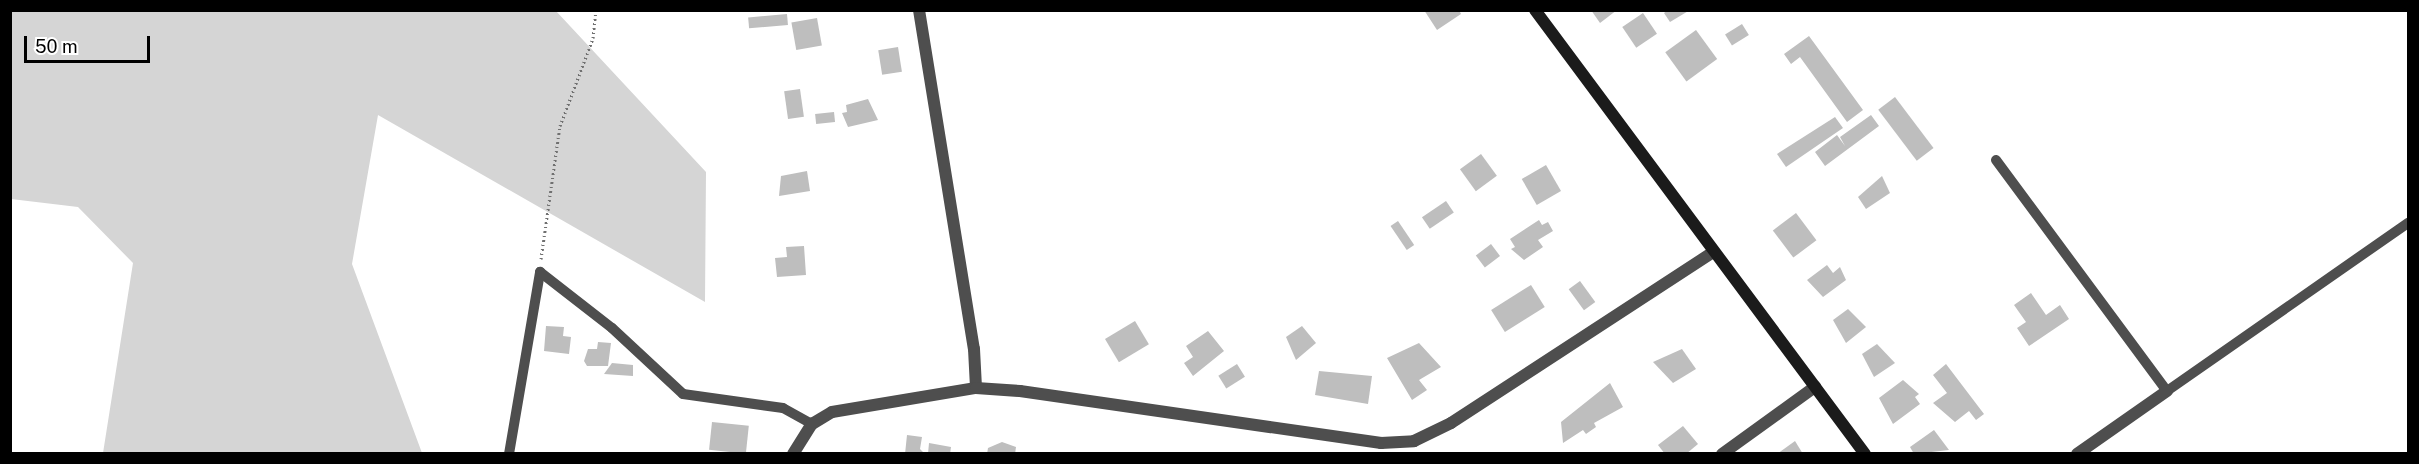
<!DOCTYPE html>
<style>
body{margin:0}
#map{position:relative;width:2419px;height:464px;overflow:hidden;background:#fff;font-family:"Public Sans",sans-serif}
div>[style]{position:absolute}
[style*='--x']{left:calc(var(--x)*1px);top:calc(var(--y)*1px);width:calc(var(--w)*1px);rotate:calc(var(--a)*1deg)}
.green>*{inset:0;background:#d5d5d5}
.building>*{inset:0;background:#bebebe;transform-origin:0 0}
.path>*{height:3px;margin-top:-1.5px;transform-origin:0;background:repeating-linear-gradient(90deg,#707070 0 1.5px,transparent 0 4.5px)}
.lane>*{height:10px;margin:-5px;padding:0 5px;transform-origin:5px;border-radius:5px;background:#4e4e4e}
.street>*{height:12px;margin:-6px;padding:0 6px;transform-origin:6px;border-radius:6px;background:#4e4e4e}
.secondary>*{height:12px;margin:-6px;padding:0 6px;transform-origin:6px;border-radius:6px;background:#1b1b1b}
span{translate:-50% -50%;white-space:nowrap;text-align:center;line-height:1.15;-webkit-text-stroke:5px #fff;paint-order:stroke}
.frame{position:absolute;inset:0;border:12px solid #000;pointer-events:none}
.scale{position:absolute;left:24px;top:36px;width:126px;height:27px;box-sizing:border-box;border:3px solid #000;border-top:0;padding-left:8px;font-size:18px;line-height:21px;white-space:nowrap;color:#000;-webkit-text-stroke:4px #fff;paint-order:stroke}
</style>
<div id="map">
<div class="green">
<div style="clip-path:polygon(11px 10px,556px 11px,706px 172px,705px 302px,378px 115px,352px 264px,422px 453px,103px 453px,133px 263px,78px 207px,11px 199px)"></div>
</div>
<div class="building">
<div style="clip-path:polygon(1424px 10px,1459px 10px,1461px 14px,1437px 30px)"></div>
<div style="clip-path:polygon(1591px 10px,1617px 10px,1600px 23px)"></div>
<div style="clip-path:polygon(1668px 10px,1690px 10px,1670px 22px,1664px 13px)"></div>
<div style="left:1643px;top:13px;width:25px;height:25px;rotate:56deg"></div>
<div style="left:787px;top:14px;width:11px;height:39px;rotate:85deg"></div>
<div style="left:817px;top:18px;width:28px;height:26px;rotate:80deg"></div>
<div style="left:1742px;top:24px;width:13px;height:20px;rotate:58deg"></div>
<div style="left:1696px;top:30px;width:36px;height:38px;rotate:54deg"></div>
<div style="clip-path:polygon(1809px 36px,1863px 110px,1847px 122px,1800px 57px,1791px 64px,1784px 54px)"></div>
<div style="left:898px;top:47px;width:25px;height:20px;rotate:81deg"></div>
<div style="left:800px;top:89px;width:28px;height:16px;rotate:82deg"></div>
<div style="left:1895px;top:97px;width:64px;height:21px;rotate:53deg"></div>
<div style="clip-path:polygon(868px 99px,878px 120px,848px 127px,842px 113px,847px 112px,846px 105px)"></div>
<div style="left:834px;top:112px;width:10px;height:19px;rotate:84deg"></div>
<div style="clip-path:polygon(1871px 115px,1879px 126px,1825px 166px,1815px 152px,1837px 135px,1845px 146px,1840px 137px)"></div>
<div style="clip-path:polygon(1835px 117px,1843px 128px,1786px 167px,1777px 154px)"></div>
<div style="left:1481px;top:154px;width:27px;height:26px;rotate:54deg"></div>
<div style="left:1546px;top:165px;width:30px;height:28px;rotate:60deg"></div>
<div style="clip-path:polygon(807px 171px,810px 191px,779px 196px,781px 176px)"></div>
<div style="clip-path:polygon(1882px 176px,1890px 193px,1866px 209px,1858px 197px)"></div>
<div style="left:1446px;top:201px;width:14px;height:29px;rotate:56deg"></div>
<div style="left:1796px;top:213px;width:34px;height:29px;rotate:53deg"></div>
<div style="clip-path:polygon(1539px 220px,1542px 225px,1548px 222px,1553px 231px,1538px 240px,1543px 247px,1524px 260px,1511px 249px,1515px 247px,1510px 239px)"></div>
<div style="left:1398px;top:221px;width:29px;height:9px;rotate:56deg"></div>
<div style="left:1491px;top:244px;width:15px;height:19px;rotate:53deg"></div>
<div style="clip-path:polygon(804px 246px,806px 275px,777px 277px,775px 258px,787px 257px,786px 247px)"></div>
<div style="clip-path:polygon(1827px 265px,1833px 273px,1840px 267px,1846px 280px,1823px 297px,1807px 280px)"></div>
<div style="left:1580px;top:281px;width:26px;height:14px;rotate:54deg"></div>
<div style="left:1531px;top:285px;width:26px;height:47px;rotate:58deg"></div>
<div style="clip-path:polygon(2031px 293px,2046px 315px,2060px 305px,2069px 319px,2029px 346px,2017px 328px,2026px 322px,2014px 305px)"></div>
<div style="clip-path:polygon(1848px 309px,1866px 327px,1846px 343px,1833px 320px)"></div>
<div style="left:1135px;top:321px;width:27px;height:35px;rotate:59deg"></div>
<div style="clip-path:polygon(546px 326px,564px 327px,563px 336px,571px 337px,569px 354px,544px 351px)"></div>
<div style="clip-path:polygon(1302px 326px,1316px 343px,1296px 360px,1286px 337px)"></div>
<div style="clip-path:polygon(1208px 331px,1224px 351px,1193px 376px,1184px 363px,1193px 357px,1186px 346px)"></div>
<div style="clip-path:polygon(598px 342px,611px 343px,608px 366px,587px 366px,584px 361px,588px 349px,597px 349px)"></div>
<div style="clip-path:polygon(1419px 343px,1441px 367px,1419px 380px,1427px 390px,1412px 400px,1387px 358px)"></div>
<div style="clip-path:polygon(1877px 344px,1895px 363px,1874px 377px,1862px 354px)"></div>
<div style="clip-path:polygon(1682px 349px,1696px 369px,1673px 383px,1653px 362px)"></div>
<div style="clip-path:polygon(612px 363px,633px 365px,633px 376px,604px 374px)"></div>
<div style="left:1237px;top:364px;width:15px;height:22px;rotate:58deg"></div>
<div style="clip-path:polygon(1946px 364px,1984px 414px,1976px 420px,1969px 411px,1955px 422px,1933px 403px,1947px 393px,1933px 375px)"></div>
<div style="clip-path:polygon(1319px 371px,1372px 376px,1368px 404px,1315px 395px)"></div>
<div style="clip-path:polygon(1903px 380px,1919px 394px,1915px 397px,1920px 404px,1893px 424px,1879px 398px)"></div>
<div style="clip-path:polygon(1610px 383px,1623px 407px,1594px 423px,1596px 427px,1586px 434px,1583px 430px,1563px 443px,1561px 422px)"></div>
<div style="left:712px;top:422px;width:37px;height:28px;rotate:6deg"></div>
<div style="clip-path:polygon(1683px 426px,1698px 444px,1686px 454px,1665px 454px,1658px 445px)"></div>
<div style="clip-path:polygon(1934px 430px,1949px 450px,1914px 454px,1910px 447px)"></div>
<div style="clip-path:polygon(907px 435px,922px 437px,920px 449px,925px 454px,905px 454px)"></div>
<div style="clip-path:polygon(1795px 441px,1803px 454px,1777px 454px)"></div>
<div style="clip-path:polygon(1002px 442px,1016px 447px,1015px 454px,987px 454px,988px 448px)"></div>
<div style="clip-path:polygon(929px 443px,951px 447px,950px 454px,928px 454px)"></div>
</div>
<div class="path">
<div style="--x:541;--y:259;--w:134;--a:-81.9"></div>
<div style="--x:560;--y:126;--w:94;--a:-69.4"></div>
<div style="--x:593;--y:38;--w:28;--a:-84"></div>
</div>
<div class="lane">
<div style="--x:1996;--y:160;--w:287;--a:53.5"></div>
<div style="--x:2167;--y:391;--w:294;--a:-34.9"></div>
<div style="--x:509;--y:454;--w:185;--a:-80.3"></div>
<div style="--x:540;--y:272;--w:91;--a:37.9"></div>
<div style="--x:612;--y:328;--w:97;--a:42.9"></div>
<div style="--x:683;--y:394;--w:101;--a:8"></div>
<div style="--x:783;--y:408;--w:33;--a:29"></div>
</div>
<div class="street">
<div style="--x:919;--y:10;--w:343;--a:80.8"></div>
<div style="--x:974;--y:349;--w:39;--a:87"></div>
<div style="--x:793;--y:454;--w:36;--a:-58"></div>
<div style="--x:812;--y:424;--w:23;--a:-31"></div>
<div style="--x:832;--y:412;--w:146;--a:-9.5"></div>
<div style="--x:976;--y:388;--w:44;--a:3.9"></div>
<div style="--x:1020;--y:391;--w:365;--a:8.2"></div>
<div style="--x:1381;--y:443;--w:33;--a:-3"></div>
<div style="--x:1414;--y:441;--w:41;--a:-25.9"></div>
<div style="--x:1451;--y:423;--w:313;--a:-33.1"></div>
<div style="--x:1722;--y:454;--w:115;--a:-35.8"></div>
<div style="--x:2077;--y:454;--w:110;--a:-35"></div>
</div>
<div class="secondary">
<div style="--x:1535;--y:10;--w:553;--a:53.38"></div>
</div>
<div class="frame"></div>
<div class="scale">50 m</div>
</div>
